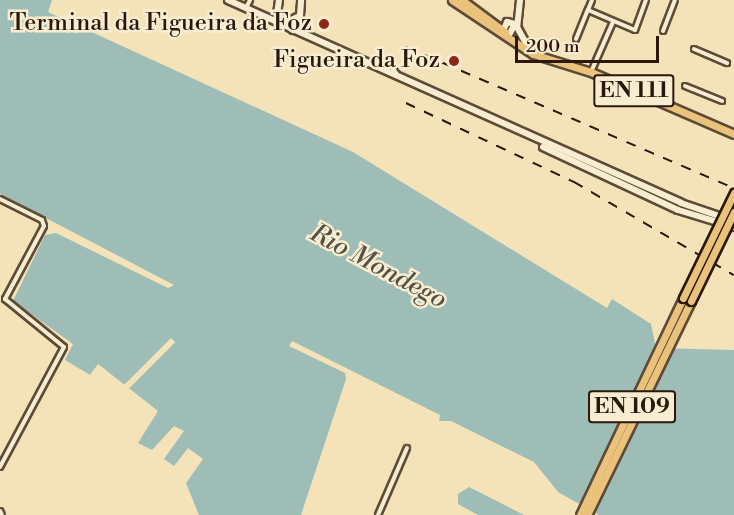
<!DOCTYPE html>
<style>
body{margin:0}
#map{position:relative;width:734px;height:515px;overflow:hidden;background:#f4e3b8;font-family:"Libre Bodoni",serif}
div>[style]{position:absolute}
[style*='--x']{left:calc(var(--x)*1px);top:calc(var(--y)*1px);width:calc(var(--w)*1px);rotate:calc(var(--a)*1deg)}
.water>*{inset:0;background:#9ebdb7}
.pier>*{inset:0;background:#f4e3b8;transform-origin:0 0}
.roads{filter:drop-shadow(2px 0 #5d4b37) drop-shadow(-2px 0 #5d4b37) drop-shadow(0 2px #5d4b37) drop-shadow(0 -2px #5d4b37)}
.street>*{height:4px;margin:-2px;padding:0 2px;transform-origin:2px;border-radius:2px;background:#f8edd1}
.secondary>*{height:6px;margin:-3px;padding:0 3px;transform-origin:3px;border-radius:3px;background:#f8edd1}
.primary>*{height:7px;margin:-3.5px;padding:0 3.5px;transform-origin:3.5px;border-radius:3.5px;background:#eac27c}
.rail>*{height:1.5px;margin-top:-0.75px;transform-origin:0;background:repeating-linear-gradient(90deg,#2b180c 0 10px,transparent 0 20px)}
.bridges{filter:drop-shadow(2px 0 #2b180c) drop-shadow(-2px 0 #2b180c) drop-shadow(0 2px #2b180c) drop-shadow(0 -2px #2b180c)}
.primary-bridge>*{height:7px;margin:-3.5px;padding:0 3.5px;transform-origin:3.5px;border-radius:3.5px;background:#eac27c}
.dots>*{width:16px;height:16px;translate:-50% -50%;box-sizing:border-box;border:3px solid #f8edd1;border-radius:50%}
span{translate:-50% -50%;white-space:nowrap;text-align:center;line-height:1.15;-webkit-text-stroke:5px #f8edd1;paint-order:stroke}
.shield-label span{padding:2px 4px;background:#f8edd1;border:2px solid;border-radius:4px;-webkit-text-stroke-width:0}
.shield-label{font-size:22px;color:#2b180c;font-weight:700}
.poi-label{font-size:24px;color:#2b180c}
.right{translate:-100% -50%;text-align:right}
.water-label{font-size:26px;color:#535248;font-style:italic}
.scale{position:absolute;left:515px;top:36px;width:144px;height:27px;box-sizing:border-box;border:3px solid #2b180c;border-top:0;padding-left:8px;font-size:18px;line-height:21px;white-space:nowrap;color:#2b180c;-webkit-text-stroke:4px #f8edd1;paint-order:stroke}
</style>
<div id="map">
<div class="water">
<div style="clip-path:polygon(0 0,52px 0,48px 12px,353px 152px,607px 308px,612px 299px,651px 324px,656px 348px,734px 350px,734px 515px,599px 515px,558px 492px,534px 462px,451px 421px,439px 421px,440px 415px,292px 341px,289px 346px,345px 373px,346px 379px,301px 515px,199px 515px,186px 483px,203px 459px,188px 448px,174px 466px,164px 459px,184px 431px,174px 426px,152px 450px,138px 443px,158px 411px,98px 364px,90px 375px,65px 360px,73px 344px,13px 301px,45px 235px,56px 233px,168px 288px,174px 285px,0 194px)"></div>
<div style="clip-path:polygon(469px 487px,524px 515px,478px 515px,458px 504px,458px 494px)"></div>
</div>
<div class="pier">
<div style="left:171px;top:338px;width:6px;height:66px;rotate:45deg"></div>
</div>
<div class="roads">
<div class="street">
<div style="--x:592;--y:0;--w:11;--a:112"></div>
<div style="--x:588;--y:10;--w:51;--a:23.1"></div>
<div style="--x:635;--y:30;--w:32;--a:-70"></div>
<div style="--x:246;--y:8;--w:9;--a:-63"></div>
<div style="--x:663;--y:31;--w:33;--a:-69"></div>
<div style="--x:576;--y:39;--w:31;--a:-68"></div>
<div style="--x:694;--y:49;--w:36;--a:23"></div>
<div style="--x:390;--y:65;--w:11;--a:52"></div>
<div style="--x:591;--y:72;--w:55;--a:-66.3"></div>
<div style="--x:685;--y:86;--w:40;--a:22"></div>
<div style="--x:0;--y:199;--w:47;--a:26.6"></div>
<div style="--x:42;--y:220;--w:6;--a:72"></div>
<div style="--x:44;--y:226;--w:83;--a:118.1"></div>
<div style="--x:5;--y:299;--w:76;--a:39.1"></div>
<div style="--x:64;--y:347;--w:136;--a:118.1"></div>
<div style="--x:0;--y:511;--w:4;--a:63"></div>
<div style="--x:378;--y:515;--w:73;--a:-66.6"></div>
</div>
<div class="secondary">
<div style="--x:228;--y:0;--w:496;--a:24.1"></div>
<div style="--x:681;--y:203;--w:56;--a:18.8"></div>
<div style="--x:279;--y:0;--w:15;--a:98"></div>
<div style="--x:277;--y:15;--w:22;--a:43"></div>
<div style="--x:520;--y:0;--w:27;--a:96"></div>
<div style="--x:517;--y:27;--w:29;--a:61"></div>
<div style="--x:287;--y:22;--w:14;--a:-25"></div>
<div style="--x:300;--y:16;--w:16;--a:-86"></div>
<div style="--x:503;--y:31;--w:10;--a:-66"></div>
<div style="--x:507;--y:22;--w:8;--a:14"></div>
<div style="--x:515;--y:24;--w:13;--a:119"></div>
<div style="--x:543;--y:147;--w:149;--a:25"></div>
<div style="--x:678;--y:210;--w:59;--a:16.9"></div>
</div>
<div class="primary">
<div style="--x:452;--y:0;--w:97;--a:33.7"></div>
<div style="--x:533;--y:54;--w:61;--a:17.2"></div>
<div style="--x:591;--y:72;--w:156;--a:23.4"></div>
<div style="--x:462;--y:0;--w:54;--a:36.7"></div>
<div style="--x:580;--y:515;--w:240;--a:-64.6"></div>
<div style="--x:587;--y:515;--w:238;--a:-64.1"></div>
</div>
</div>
<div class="rail">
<div style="--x:406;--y:47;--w:357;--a:23.3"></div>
<div style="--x:406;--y:103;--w:186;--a:25.2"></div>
<div style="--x:574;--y:182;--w:185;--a:30.2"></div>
</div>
<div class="bridges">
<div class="primary-bridge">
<div style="--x:683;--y:298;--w:117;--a:-64.1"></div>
<div style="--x:691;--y:301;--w:99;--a:-64.2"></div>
</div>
</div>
<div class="dots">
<div style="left:324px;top:24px;background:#8f2418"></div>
<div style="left:454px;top:61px;background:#8f2418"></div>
</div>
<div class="shield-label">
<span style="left:634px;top:91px">EN 111</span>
<span style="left:632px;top:407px">EN 109</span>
</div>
<div class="poi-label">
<span class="right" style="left:312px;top:24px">Terminal da Figueira da Foz</span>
<span class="right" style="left:440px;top:61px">Figueira da Foz</span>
</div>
<div class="water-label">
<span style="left:378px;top:267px;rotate:28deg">Rio Mondego</span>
</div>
<div class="scale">200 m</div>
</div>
